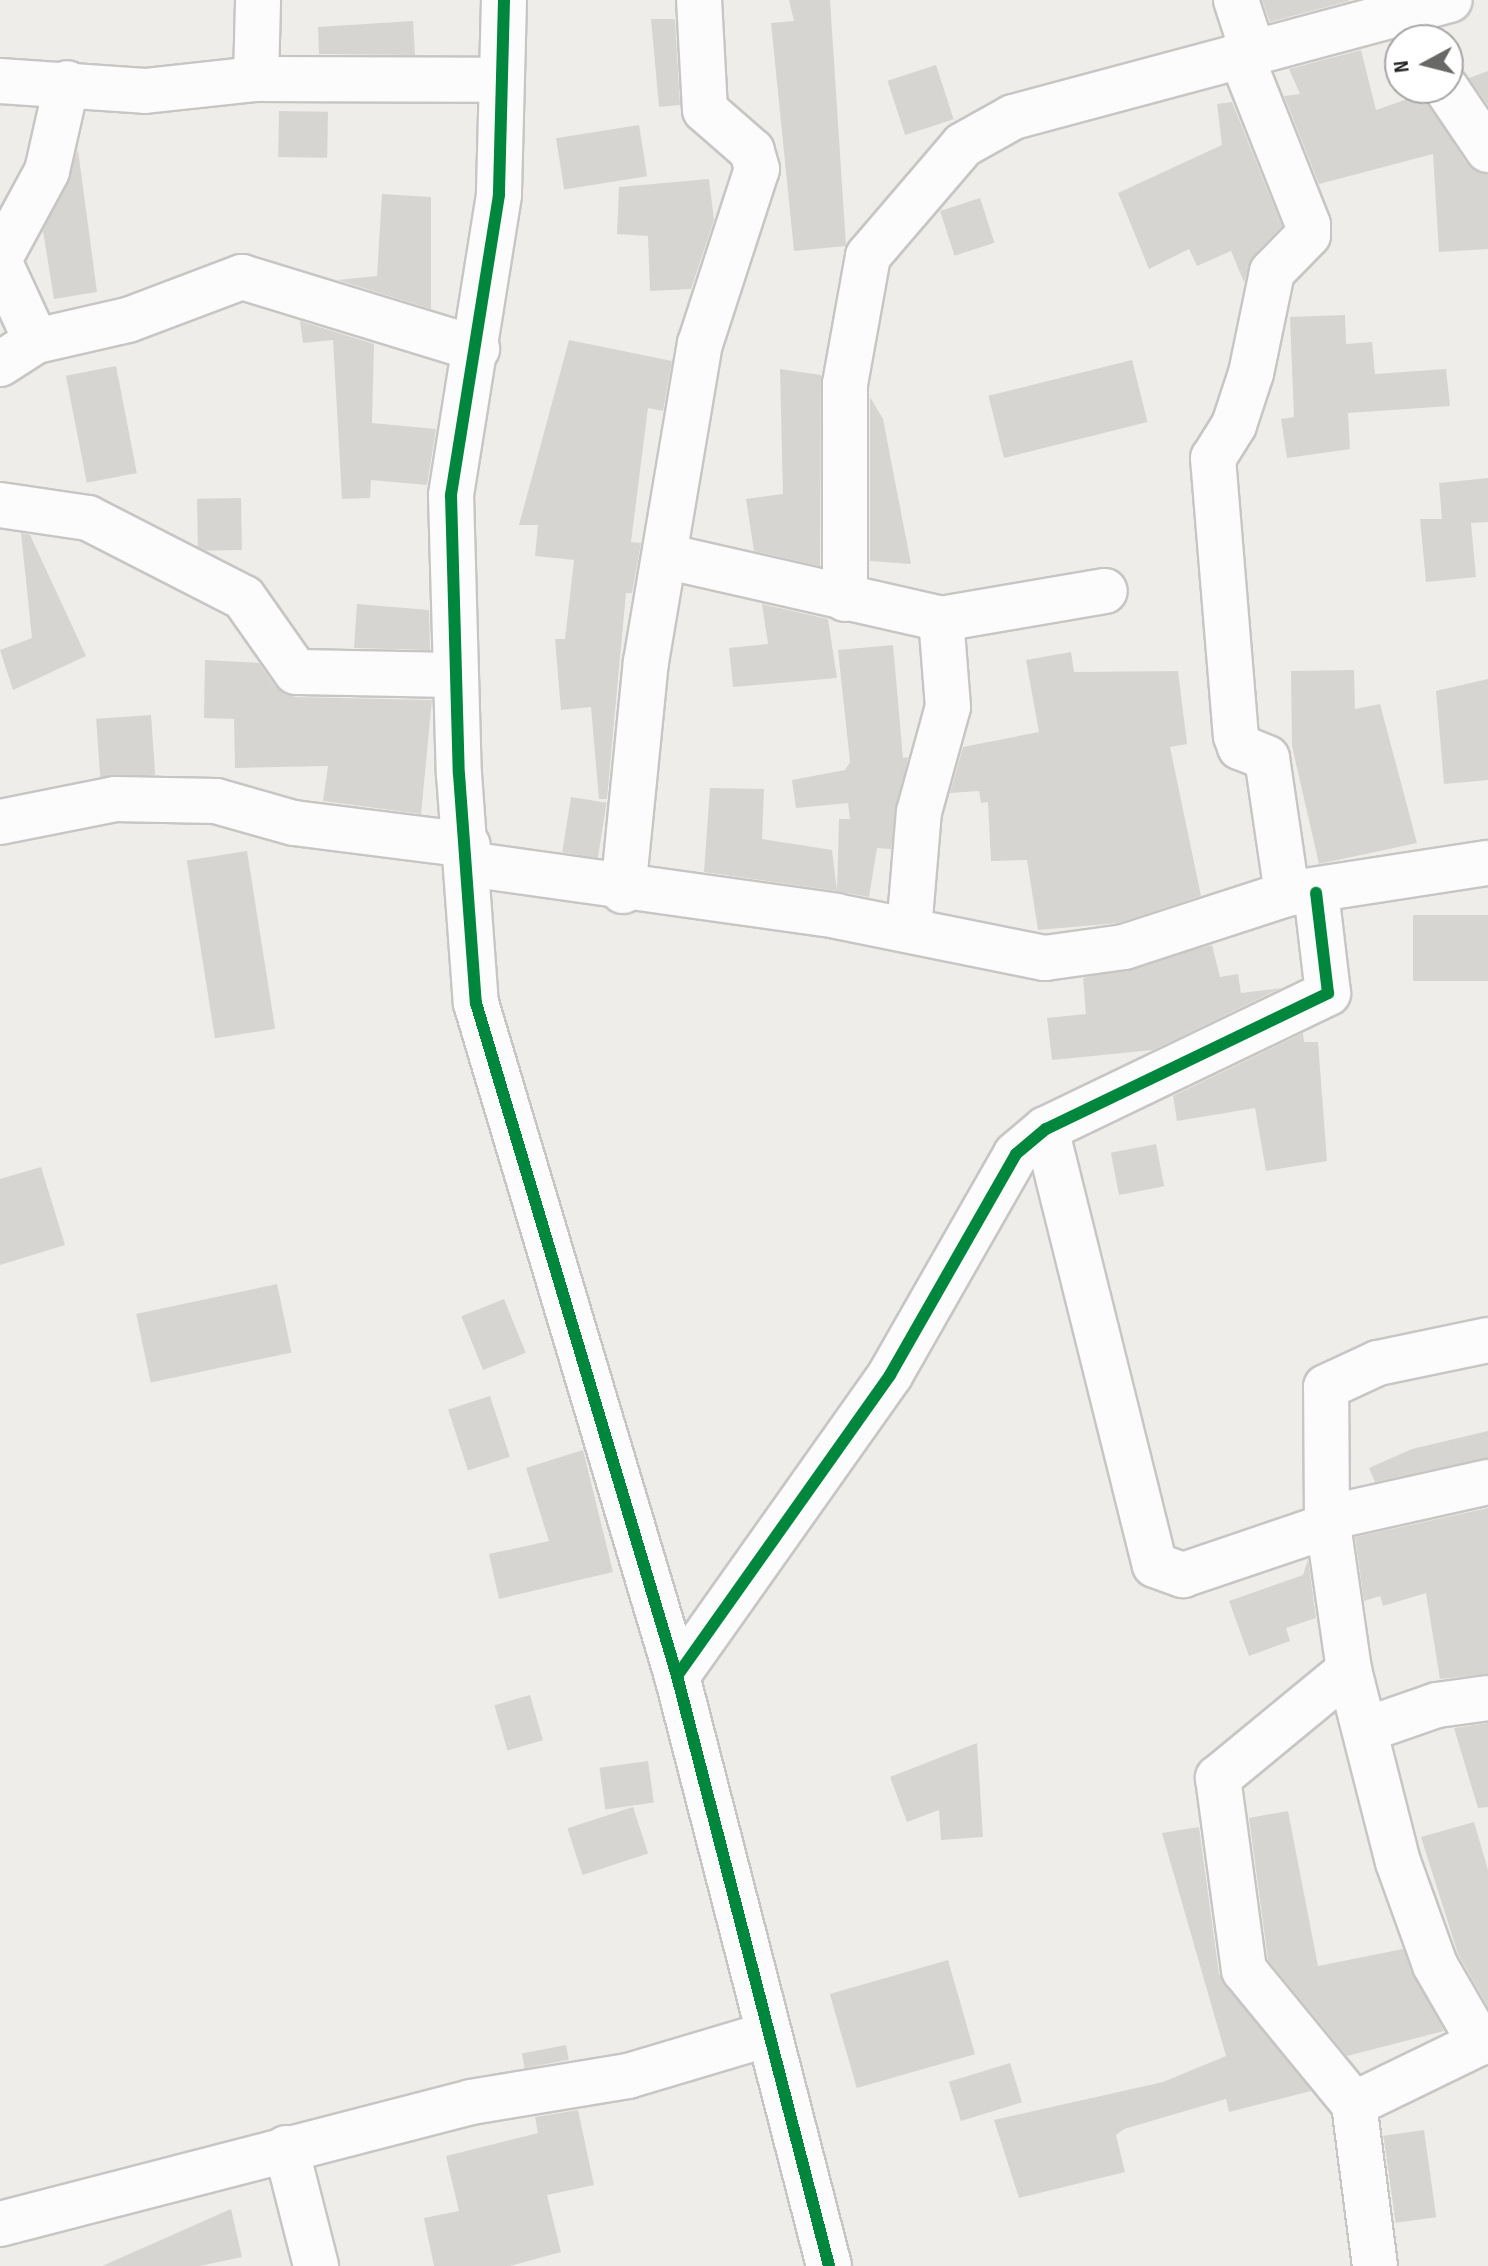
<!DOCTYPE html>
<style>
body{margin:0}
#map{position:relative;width:1488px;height:2266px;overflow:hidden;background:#efede9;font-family:"Sofia Sans Condensed",sans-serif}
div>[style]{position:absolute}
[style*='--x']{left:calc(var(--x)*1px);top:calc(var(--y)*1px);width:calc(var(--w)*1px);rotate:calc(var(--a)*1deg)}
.building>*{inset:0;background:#d7d5d1;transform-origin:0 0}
.roads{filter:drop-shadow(2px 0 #c7c6c5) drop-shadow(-2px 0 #c7c6c5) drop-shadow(0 2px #c7c6c5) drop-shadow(0 -2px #c7c6c5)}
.minor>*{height:44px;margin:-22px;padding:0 22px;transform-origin:22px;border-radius:22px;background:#fdfcfc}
.cycleway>*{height:12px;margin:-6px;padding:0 6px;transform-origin:6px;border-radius:6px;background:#00873e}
span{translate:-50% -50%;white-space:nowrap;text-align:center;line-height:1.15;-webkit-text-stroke:6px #fff;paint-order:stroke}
.north{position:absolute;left:1384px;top:24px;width:80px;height:80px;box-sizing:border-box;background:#fff;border:2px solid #a6a6a6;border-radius:50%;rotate:263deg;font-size:22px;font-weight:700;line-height:32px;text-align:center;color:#202020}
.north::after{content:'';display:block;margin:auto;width:28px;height:36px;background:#686866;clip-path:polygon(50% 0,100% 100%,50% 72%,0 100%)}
</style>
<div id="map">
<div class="building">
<div style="clip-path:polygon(789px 0,830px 0,846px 246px,794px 251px,771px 23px,794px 21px)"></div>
<div style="clip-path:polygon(1262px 0,1349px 0,1349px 1px,1270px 22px)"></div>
<div style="clip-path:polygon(651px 19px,675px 19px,680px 105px,659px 107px)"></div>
<div style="clip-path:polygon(413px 21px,415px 55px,319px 54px,318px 27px)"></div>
<div style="clip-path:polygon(1361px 50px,1376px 110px,1422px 94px,1467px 164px,1488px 175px,1488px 249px,1439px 252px,1433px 154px,1319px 184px,1284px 96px,1300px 94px,1289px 69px)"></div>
<div style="left:936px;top:65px;width:57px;height:51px;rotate:72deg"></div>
<div style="clip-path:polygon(1488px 71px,1488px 105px,1469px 78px)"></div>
<div style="clip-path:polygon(1232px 102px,1282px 226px,1254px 255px,1244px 282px,1231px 251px,1197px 266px,1189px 249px,1149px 269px,1118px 193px,1222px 145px,1217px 104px)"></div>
<div style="left:279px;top:111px;width:49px;height:46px;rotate:1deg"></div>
<div style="left:639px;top:125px;width:52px;height:84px;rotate:81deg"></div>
<div style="clip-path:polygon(78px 150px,97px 292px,54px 299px,43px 231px)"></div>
<div style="clip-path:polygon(709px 179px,714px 220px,691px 289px,650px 291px,648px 236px,617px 234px,619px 187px)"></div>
<div style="clip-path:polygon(382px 194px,431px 197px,431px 309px,338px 280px,377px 276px)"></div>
<div style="left:980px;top:198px;width:47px;height:42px;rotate:72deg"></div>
<div style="clip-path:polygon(1345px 315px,1346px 344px,1372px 342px,1375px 374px,1446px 369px,1450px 406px,1348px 413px,1350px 449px,1287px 458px,1281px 419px,1294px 417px,1290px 317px)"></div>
<div style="clip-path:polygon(300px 321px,374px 344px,372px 423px,436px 429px,427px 485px,371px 480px,370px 498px,342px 499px,333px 340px,303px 343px)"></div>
<div style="clip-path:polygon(569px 340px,672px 361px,663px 411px,648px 408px,631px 542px,641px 543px,632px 593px,626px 593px,607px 799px,599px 799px,591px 707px,561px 710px,555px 639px,565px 639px,574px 560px,535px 556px,538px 525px,519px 525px)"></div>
<div style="left:1132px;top:360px;width:64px;height:148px;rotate:76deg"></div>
<div style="left:116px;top:366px;width:109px;height:51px;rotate:79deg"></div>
<div style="clip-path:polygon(780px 369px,821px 375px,820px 566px,754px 551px,746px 499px,783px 494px)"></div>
<div style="clip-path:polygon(870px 397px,883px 419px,911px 564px,870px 561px)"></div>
<div style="clip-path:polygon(1488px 478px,1488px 522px,1471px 523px,1476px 577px,1426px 582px,1420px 519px,1442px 519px,1439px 483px)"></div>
<div style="left:241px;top:498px;width:52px;height:44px;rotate:89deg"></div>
<div style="clip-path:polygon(21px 533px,30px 535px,86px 656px,13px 690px,0 650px,32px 638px)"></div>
<div style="clip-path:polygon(357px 604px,429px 610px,430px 650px,354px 648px)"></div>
<div style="clip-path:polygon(762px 604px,828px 619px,837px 678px,733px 687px,729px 648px,768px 644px)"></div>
<div style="clip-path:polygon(893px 645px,903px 758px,908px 757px,891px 849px,877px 848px,869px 897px,837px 891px,839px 819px,850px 819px,848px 803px,796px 808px,792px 780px,845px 770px,850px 762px,838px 650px)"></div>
<div style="clip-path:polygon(1071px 652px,1074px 672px,1178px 671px,1187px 744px,1170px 747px,1201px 896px,1118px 923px,1038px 930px,1027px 860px,991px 861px,988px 802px,981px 803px,979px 791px,950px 793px,963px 747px,1039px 732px,1026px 660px)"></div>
<div style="clip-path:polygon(205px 660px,259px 663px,276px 687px,295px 697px,432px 700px,421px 814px,323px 801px,328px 766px,235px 768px,234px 719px,204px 718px)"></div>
<div style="clip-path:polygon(1354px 670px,1355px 709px,1380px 704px,1417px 843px,1319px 864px,1292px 746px,1291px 671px)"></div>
<div style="clip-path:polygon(1488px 679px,1488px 780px,1444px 784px,1436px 691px)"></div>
<div style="left:151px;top:715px;width:60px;height:55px;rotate:86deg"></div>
<div style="clip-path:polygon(710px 788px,764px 789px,762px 839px,832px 850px,837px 891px,704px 872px)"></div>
<div style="left:571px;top:797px;width:36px;height:56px;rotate:9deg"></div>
<div style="left:247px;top:851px;width:180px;height:61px;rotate:81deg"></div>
<div style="left:1488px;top:915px;width:66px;height:75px;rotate:90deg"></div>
<div style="clip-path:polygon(1212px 945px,1220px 977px,1238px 974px,1241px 993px,1281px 988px,1153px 1050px,1052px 1060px,1047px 1018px,1086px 1014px,1083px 978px)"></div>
<div style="clip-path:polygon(1303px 1033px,1304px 1042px,1318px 1042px,1327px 1161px,1266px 1171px,1255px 1108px,1177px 1121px,1173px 1096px)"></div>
<div style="left:1156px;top:1144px;width:43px;height:46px;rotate:79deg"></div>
<div style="clip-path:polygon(41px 1167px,65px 1245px,0 1265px,0 1179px)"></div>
<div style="left:277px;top:1284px;width:70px;height:144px;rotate:78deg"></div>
<div style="left:504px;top:1299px;width:58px;height:46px;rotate:68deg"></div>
<div style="left:490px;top:1396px;width:64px;height:44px;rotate:72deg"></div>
<div style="clip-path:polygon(1488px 1431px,1488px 1458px,1375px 1482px,1369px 1468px,1412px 1449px)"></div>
<div style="clip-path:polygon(583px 1450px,613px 1572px,499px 1599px,489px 1554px,549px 1541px,526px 1468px)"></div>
<div style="clip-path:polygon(1488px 1508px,1488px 1674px,1440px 1679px,1426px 1593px,1383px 1606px,1380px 1596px,1364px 1601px,1355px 1537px)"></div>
<div style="clip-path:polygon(1308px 1559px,1316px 1618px,1286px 1628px,1290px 1641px,1249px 1656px,1229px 1601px,1303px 1575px)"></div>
<div style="left:530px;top:1695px;width:47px;height:37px;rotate:74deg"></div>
<div style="clip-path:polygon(1488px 1723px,1488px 1807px,1478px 1808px,1454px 1728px)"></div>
<div style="clip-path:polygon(977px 1743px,983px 1837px,941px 1840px,939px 1810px,907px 1822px,890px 1777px)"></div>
<div style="left:648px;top:1761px;width:42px;height:49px;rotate:82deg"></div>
<div style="left:633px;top:1807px;width:49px;height:69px;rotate:72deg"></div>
<div style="clip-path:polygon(1288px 1811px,1318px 1966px,1403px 1949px,1444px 2031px,1347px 2056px,1268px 1960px,1249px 1818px)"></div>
<div style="clip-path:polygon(1474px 1822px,1488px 1870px,1488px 2007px,1458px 1954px,1421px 1837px)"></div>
<div style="clip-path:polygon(1199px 1827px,1219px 1974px,1311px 2091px,1229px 2112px,1226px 2099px,1124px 2129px,1116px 2135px,1125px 2172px,1019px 2198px,994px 2120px,1163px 2082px,1226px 2056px,1162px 1833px)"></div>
<div style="left:948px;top:1960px;width:98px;height:123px;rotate:74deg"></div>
<div style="left:566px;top:2045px;width:15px;height:45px;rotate:79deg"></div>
<div style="left:1010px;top:2063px;width:41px;height:64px;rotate:73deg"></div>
<div style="clip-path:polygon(578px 2110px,594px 2185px,547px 2195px,561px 2252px,510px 2266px,434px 2266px,424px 2218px,459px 2211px,446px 2156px,538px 2133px,535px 2117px)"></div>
<div style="left:1424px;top:2130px;width:88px;height:41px;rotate:82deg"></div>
<div style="clip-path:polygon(231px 2209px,242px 2257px,200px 2266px,102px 2266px)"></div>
</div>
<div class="roads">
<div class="minor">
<div style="--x:504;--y:0;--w:195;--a:91.5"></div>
<div style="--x:499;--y:195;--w:304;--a:99.1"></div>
<div style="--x:451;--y:495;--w:279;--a:88.4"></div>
<div style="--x:459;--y:774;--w:230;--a:85.8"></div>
<div style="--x:476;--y:1003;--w:702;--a:73.37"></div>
<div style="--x:677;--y:1676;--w:609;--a:75.55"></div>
<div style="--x:1236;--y:0;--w:52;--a:71.9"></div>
<div style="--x:1240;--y:53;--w:185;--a:68.4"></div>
<div style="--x:1308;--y:225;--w:10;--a:90"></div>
<div style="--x:1308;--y:235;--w:52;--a:134.2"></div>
<div style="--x:1272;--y:272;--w:103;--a:101.7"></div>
<div style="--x:1251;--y:373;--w:55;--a:108.1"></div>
<div style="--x:1234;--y:425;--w:39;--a:122"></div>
<div style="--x:1213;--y:458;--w:279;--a:85.3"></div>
<div style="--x:1236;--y:736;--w:12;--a:70"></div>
<div style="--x:1240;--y:747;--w:29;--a:22"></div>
<div style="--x:1267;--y:758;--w:137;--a:81.6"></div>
<div style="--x:256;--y:79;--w:79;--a:-88.5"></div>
<div style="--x:0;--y:81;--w:145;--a:3.9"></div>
<div style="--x:145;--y:91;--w:112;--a:-6.2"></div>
<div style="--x:256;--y:79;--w:241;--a:0.2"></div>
<div style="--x:1446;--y:88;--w:75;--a:55.9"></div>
<div style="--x:0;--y:258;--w:99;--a:-61.6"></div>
<div style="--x:47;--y:171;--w:90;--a:-77.2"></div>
<div style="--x:0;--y:263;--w:86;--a:65.2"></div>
<div style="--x:0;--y:364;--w:43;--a:-32.6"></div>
<div style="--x:36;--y:341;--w:94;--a:-12.9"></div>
<div style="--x:128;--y:320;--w:122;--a:-20.7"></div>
<div style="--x:242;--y:277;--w:246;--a:17"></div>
<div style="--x:0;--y:505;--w:89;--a:8.4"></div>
<div style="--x:88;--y:518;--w:175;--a:27.1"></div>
<div style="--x:244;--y:598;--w:90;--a:54.9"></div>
<div style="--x:296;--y:672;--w:159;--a:1.1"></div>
<div style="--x:669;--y:557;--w:279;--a:12.8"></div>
<div style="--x:941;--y:619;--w:166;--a:-9.7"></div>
<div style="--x:845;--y:599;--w:215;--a:-90"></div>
<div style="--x:845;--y:384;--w:130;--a:-79.8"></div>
<div style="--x:868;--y:256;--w:146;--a:-49.4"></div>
<div style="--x:963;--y:145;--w:57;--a:-29.2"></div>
<div style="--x:1013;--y:117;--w:452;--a:-15"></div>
<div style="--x:0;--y:822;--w:117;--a:-11.3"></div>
<div style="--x:115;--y:799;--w:101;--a:1.1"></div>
<div style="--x:216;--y:801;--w:81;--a:15.8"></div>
<div style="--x:294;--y:823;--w:175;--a:7.2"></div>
<div style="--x:468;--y:864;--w:372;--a:8"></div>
<div style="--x:836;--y:916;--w:213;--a:11.4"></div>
<div style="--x:1045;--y:958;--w:80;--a:-7.9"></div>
<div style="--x:1124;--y:947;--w:171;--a:-18"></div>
<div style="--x:1287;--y:894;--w:203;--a:-8.8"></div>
<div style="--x:623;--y:891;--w:230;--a:-84.3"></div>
<div style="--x:646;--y:662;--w:323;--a:-80.4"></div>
<div style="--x:700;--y:344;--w:184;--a:-72"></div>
<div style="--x:757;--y:169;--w:19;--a:-106"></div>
<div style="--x:752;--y:151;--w:62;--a:-138.9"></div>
<div style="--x:705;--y:110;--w:110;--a:-93.1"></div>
<div style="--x:909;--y:930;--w:118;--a:-85.2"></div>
<div style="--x:919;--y:812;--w:109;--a:-74.6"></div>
<div style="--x:948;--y:707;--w:88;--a:-94.5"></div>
<div style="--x:1046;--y:1129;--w:449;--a:76"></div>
<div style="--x:1155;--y:1565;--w:30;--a:20"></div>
<div style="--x:1183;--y:1575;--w:153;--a:-18.7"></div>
<div style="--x:1327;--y:1518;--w:165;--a:-12.6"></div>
<div style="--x:1349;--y:1670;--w:198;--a:75.7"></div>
<div style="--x:1398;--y:1862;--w:109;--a:70.2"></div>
<div style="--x:1435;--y:1965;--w:90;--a:60"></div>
<div style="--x:677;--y:1676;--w:369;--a:-54.7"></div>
<div style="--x:890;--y:1375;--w:254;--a:-60.3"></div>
<div style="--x:1016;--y:1154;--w:39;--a:-40"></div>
<div style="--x:1046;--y:1129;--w:313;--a:-25.7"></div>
<div style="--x:1328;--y:993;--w:101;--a:-96.8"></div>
<div style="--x:1368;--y:1729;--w:73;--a:-19.2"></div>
<div style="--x:1437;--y:1705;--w:51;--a:-7.8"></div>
<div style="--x:1354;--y:2104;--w:173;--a:-129.4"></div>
<div style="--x:1244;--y:1970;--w:194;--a:-97.7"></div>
<div style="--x:1218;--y:1778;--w:170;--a:-39.5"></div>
<div style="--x:1349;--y:1670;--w:154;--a:-98.2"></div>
<div style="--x:1327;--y:1518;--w:131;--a:-90.4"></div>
<div style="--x:1326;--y:1387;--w:57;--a:-24.8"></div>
<div style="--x:1378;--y:1363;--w:112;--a:-11.8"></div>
<div style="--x:286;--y:2148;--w:122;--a:75.7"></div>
<div style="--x:0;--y:2224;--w:487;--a:-14.5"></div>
<div style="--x:471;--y:2102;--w:159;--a:-9.4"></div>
<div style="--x:628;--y:2076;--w:147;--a:-16.6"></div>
<div style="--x:1375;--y:2266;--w:163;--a:-97.4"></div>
<div style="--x:1354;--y:2104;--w:149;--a:-25.9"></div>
</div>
</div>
<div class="cycleway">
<div style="--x:504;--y:0;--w:195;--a:91.5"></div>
<div style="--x:499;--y:195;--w:304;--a:99.1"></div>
<div style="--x:451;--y:495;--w:279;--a:88.4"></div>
<div style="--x:459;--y:774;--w:230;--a:85.8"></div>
<div style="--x:476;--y:1003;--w:702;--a:73.37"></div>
<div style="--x:677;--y:1676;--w:609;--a:75.55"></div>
<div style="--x:677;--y:1676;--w:369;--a:-54.7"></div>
<div style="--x:890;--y:1375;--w:254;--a:-60.3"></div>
<div style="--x:1016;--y:1154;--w:39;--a:-40"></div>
<div style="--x:1046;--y:1129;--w:313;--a:-25.7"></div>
<div style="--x:1328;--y:993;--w:101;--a:-96.8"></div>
</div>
<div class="north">N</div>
</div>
